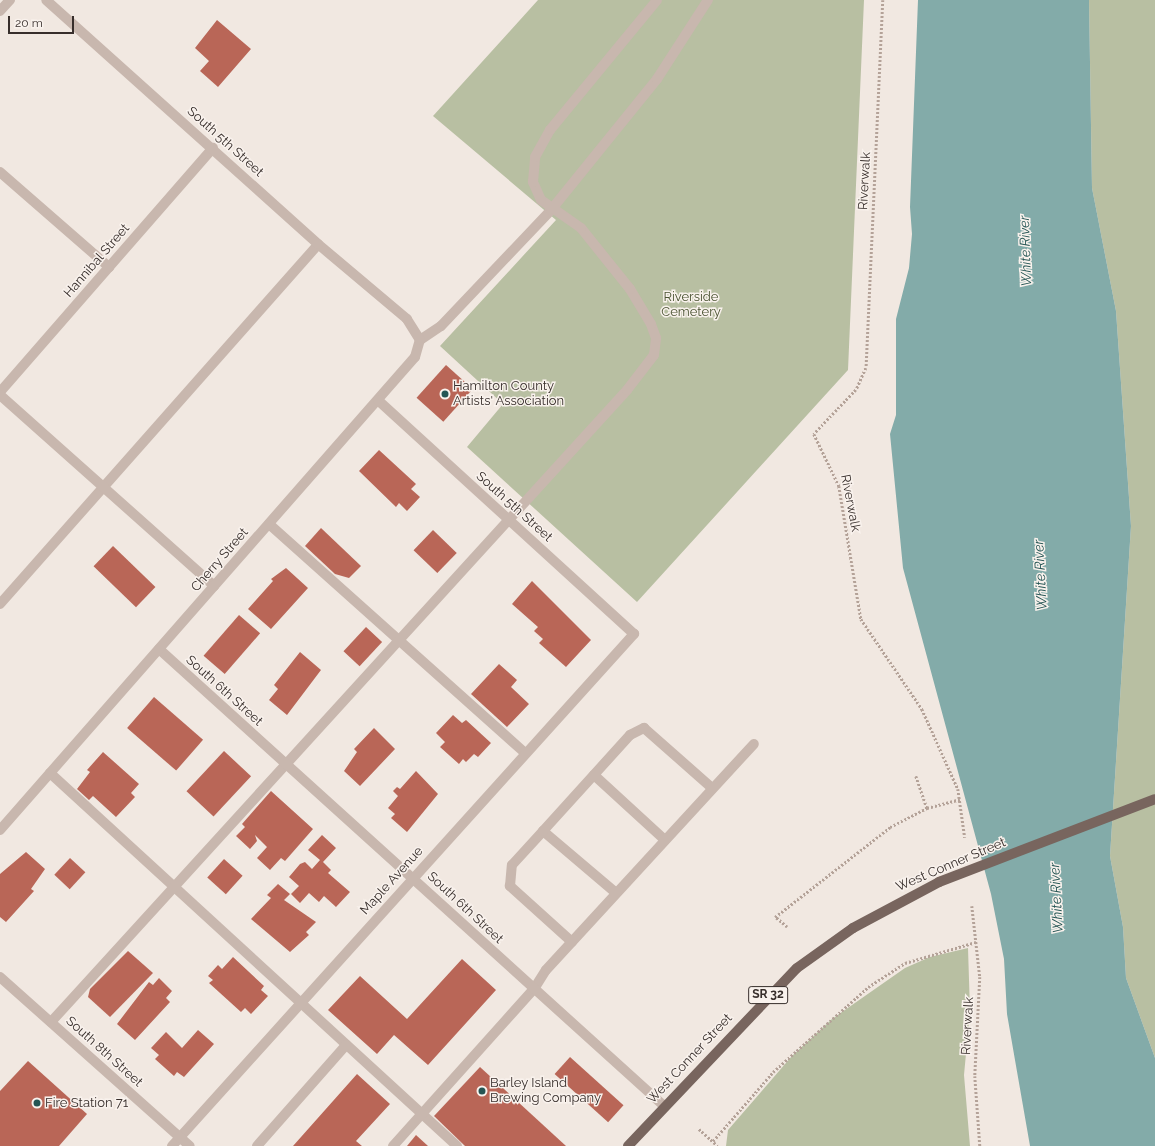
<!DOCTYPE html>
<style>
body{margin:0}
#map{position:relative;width:1155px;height:1146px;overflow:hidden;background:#f1e8e1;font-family:Raleway,sans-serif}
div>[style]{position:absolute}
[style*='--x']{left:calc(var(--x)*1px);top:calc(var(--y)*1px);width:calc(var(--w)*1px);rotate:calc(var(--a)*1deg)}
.green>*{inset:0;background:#b8bfa2}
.water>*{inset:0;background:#83aba9}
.building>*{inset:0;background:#b96657;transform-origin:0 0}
.path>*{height:2.5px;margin-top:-1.25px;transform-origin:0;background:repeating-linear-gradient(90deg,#b4a298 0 2px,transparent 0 4px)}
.service>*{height:10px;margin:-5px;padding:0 5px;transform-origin:5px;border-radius:5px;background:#c8b7ae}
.minor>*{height:10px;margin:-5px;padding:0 5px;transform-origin:5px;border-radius:5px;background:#c8b7ae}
.tertiary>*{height:10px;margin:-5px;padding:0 5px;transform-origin:5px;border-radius:5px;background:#c8b7ae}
.primary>*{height:10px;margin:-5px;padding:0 5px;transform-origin:5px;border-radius:5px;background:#78655e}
.primary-bridge>*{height:10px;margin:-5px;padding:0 5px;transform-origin:5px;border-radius:5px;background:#78655e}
.dots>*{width:11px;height:11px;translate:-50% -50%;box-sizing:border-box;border:2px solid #f9f2ed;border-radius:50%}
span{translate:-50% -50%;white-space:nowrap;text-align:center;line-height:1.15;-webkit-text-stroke:3px #f9f2ed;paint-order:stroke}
.shield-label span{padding:1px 3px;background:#f9f2ed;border:1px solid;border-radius:3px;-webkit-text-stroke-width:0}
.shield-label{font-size:12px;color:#372e2b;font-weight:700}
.street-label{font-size:13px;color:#372e2b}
.park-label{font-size:13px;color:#4a5332}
.poi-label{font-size:13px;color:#372e2b}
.left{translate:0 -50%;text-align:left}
.water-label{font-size:14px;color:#255554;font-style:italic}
.scale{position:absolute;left:8px;top:16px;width:66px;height:18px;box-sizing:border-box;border:2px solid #372e2b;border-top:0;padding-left:5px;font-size:12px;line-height:14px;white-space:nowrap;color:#372e2b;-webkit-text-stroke:3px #f9f2ed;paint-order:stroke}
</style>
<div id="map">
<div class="green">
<div style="clip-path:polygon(538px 0,864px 0,848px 370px,637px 602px,467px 447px,503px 404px,440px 346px,556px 220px,433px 116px)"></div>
<div style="clip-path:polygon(1089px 0,1155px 0,1155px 1058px,1126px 978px,1123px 927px,1110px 856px,1131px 526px,1116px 311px,1092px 188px)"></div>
<div style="clip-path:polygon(968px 948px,970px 1011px,964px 1075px,970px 1146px,726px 1146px,728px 1130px,792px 1056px,832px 1019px,905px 968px,930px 957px)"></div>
</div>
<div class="water">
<div style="clip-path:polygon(918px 0,1089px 0,1092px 188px,1116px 311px,1131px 526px,1110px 856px,1123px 927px,1126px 978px,1155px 1058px,1155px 1146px,1030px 1146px,1007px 1014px,1004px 959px,991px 894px,903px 568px,890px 434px,896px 415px,896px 319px,909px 268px,912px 234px,910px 207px)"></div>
</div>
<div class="building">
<div style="clip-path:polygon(217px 20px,251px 49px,218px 87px,200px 71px,209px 61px,195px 48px)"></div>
<div style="left:446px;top:365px;width:36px;height:44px;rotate:42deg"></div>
<div style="clip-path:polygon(379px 450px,416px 484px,411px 489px,420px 497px,407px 511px,399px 503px,396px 507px,359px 471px)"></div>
<div style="clip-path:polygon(321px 528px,361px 566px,349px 578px,335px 574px,305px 546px)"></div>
<div style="left:433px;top:530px;width:33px;height:28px;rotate:44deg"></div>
<div style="left:113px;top:546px;width:59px;height:28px;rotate:44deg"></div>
<div style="clip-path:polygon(286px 568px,308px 588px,271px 629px,248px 609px,273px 581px,271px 579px)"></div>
<div style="clip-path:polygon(532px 581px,591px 640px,566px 667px,539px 643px,543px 639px,534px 631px,538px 627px,512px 604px)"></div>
<div style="left:239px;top:615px;width:28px;height:54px;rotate:41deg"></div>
<div style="left:366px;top:627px;width:22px;height:33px;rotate:43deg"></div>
<div style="clip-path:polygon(300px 652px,321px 670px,287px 715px,269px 700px,278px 689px,274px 685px)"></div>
<div style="clip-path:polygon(499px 664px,517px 680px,511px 687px,529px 704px,507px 727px,471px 694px)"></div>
<div style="left:154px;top:697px;width:65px;height:41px;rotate:41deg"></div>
<div style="clip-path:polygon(453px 715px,462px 723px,466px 720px,491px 743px,478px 757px,474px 754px,466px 762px,463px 759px,459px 764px,440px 747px,445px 742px,436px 733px)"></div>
<div style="clip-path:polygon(374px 728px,395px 749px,360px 786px,344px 771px,357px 752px,354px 749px)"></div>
<div style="left:224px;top:751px;width:37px;height:55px;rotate:43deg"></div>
<div style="clip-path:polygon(103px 752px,139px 784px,131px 793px,135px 797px,116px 817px,93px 796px,89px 800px,77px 789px,90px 772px,87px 770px)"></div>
<div style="clip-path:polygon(416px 771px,438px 794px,407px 832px,391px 818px,395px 814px,388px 808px,398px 796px,393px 791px,397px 787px,400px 789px)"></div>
<div style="clip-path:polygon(271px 791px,313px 829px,285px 861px,281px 858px,270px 870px,257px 858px,267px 847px,255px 835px,257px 841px,250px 849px,236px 836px,245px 827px,242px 824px)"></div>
<div style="clip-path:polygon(322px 835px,336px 848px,323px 862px,331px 870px,328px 873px,350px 892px,336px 907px,324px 896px,319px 902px,309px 893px,300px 903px,291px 894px,299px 886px,289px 877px,300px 864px,305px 862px,312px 869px,320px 860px,308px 850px)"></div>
<div style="clip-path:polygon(26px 852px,45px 869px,31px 889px,34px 891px,6px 922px,0 917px,0 874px)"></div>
<div style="left:70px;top:858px;width:21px;height:23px;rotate:43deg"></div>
<div style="left:224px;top:859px;width:25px;height:25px;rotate:42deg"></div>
<div style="clip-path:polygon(278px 884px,290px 894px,284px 900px,316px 922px,306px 932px,309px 935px,290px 952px,251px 919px,271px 898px,267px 895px)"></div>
<div style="clip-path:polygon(128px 951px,153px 973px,110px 1017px,88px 997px,90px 989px)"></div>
<div style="clip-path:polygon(233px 957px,264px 986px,261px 990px,268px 996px,251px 1014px,245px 1008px,241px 1012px,209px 983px,213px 980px,208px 976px,218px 965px,222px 969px)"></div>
<div style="clip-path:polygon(462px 959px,496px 990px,428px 1065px,394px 1035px,377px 1054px,328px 1010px,360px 976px,407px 1019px)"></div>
<div style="clip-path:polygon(159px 978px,172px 991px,166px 998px,170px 1002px,135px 1040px,117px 1024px,149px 982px,153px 985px)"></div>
<div style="clip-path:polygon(198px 1030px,214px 1044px,184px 1077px,177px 1072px,174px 1076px,155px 1059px,159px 1055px,151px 1048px,166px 1032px,182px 1048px)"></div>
<div style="left:570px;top:1057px;width:72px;height:23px;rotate:42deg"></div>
<div style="clip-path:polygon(28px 1061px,87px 1114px,59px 1146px,0 1146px,0 1091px)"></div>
<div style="clip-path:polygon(480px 1067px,566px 1146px,465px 1146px,434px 1116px)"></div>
<div style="clip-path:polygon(357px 1074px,390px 1104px,356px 1141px,362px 1146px,293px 1146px)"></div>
<div style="clip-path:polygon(416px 1135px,428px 1146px,407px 1146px)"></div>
</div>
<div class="path">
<div style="--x:883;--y:0;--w:368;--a:92.6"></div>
<div style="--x:866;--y:368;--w:24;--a:114"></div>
<div style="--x:856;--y:390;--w:61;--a:133.7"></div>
<div style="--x:814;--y:434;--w:58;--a:64.3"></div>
<div style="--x:839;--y:486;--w:135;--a:80.6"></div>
<div style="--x:861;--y:619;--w:109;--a:55.9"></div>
<div style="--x:922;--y:709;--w:88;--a:65.8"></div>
<div style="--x:958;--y:789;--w:49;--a:81.9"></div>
<div style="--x:916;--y:776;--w:34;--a:71"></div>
<div style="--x:972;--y:906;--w:71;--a:83.6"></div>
<div style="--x:980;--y:977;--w:99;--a:92.9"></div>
<div style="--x:975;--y:1076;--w:70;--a:85.9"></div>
<div style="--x:787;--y:927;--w:16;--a:-140"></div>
<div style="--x:775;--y:917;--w:146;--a:-38"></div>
<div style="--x:890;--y:827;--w:42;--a:-27.2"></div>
<div style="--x:927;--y:808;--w:34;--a:-15"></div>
<div style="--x:699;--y:1129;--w:25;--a:42"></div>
<div style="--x:713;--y:1141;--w:91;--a:-49"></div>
<div style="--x:773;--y:1072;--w:127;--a:-41.8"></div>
<div style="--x:868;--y:987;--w:44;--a:-33"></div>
<div style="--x:905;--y:963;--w:74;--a:-16.5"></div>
</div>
<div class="service">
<div style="--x:0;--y:172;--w:145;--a:41.1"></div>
<div style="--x:420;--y:340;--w:25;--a:-34"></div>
<div style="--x:441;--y:326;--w:160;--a:-46.5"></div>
<div style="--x:551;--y:210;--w:169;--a:-51"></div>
<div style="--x:657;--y:79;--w:94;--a:-57.2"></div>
<div style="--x:269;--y:524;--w:343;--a:41.8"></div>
<div style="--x:0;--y:604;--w:480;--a:-48.5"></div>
<div style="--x:50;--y:773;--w:552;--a:42.5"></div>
<div style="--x:594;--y:775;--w:96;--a:42.5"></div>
<div style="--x:543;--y:831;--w:96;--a:40.3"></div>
<div style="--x:572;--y:942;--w:84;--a:-137.9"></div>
<div style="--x:510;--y:886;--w:21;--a:-85"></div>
<div style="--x:512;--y:865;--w:46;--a:-47.6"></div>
<div style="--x:543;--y:831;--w:130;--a:-47.8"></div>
<div style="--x:630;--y:735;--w:16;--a:-27"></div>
<div style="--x:644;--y:728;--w:91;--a:41.4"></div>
<div style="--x:51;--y:1022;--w:855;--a:-47.65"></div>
<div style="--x:627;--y:390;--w:44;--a:-52.4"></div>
<div style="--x:654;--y:355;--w:17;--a:-83"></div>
<div style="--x:656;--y:338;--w:15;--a:-110"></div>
<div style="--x:651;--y:324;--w:41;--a:-121"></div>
<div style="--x:630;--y:289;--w:78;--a:-128.8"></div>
<div style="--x:581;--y:228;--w:49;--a:-145"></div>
<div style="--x:541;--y:200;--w:20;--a:-114"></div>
<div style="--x:533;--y:182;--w:25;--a:-85"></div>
<div style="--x:535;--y:157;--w:31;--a:-61"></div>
<div style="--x:550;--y:130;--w:168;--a:-50.5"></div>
<div style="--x:257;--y:1146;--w:135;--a:-48.6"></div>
<div style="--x:393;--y:1146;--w:211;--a:-48.1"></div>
<div style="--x:534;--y:989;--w:22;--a:-58"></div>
<div style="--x:546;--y:970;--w:307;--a:-47.4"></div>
</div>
<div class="minor">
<div style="--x:0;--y:11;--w:15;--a:-48"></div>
<div style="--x:0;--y:392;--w:324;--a:-48.9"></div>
<div style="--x:0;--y:395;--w:287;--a:41.7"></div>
<div style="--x:159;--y:649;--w:681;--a:42.14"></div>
<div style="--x:0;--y:830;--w:629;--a:-48.74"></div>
<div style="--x:415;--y:357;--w:18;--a:-74"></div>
<div style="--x:420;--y:340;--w:25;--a:-122"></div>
<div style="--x:407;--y:319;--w:116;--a:-139.9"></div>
<div style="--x:318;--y:244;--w:365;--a:-138.1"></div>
<div style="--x:172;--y:1146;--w:690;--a:-47.94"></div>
<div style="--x:634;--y:634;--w:347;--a:-137.6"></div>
</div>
<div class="tertiary">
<div style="--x:0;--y:977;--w:254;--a:41.7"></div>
</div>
<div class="primary">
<div style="--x:628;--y:1146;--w:245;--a:-46.5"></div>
<div style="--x:797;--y:968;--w:69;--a:-35.5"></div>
<div style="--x:853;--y:928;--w:98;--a:-28.1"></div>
</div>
<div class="primary-bridge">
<div style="--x:939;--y:882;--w:231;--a:-21"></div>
</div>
<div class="dots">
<div style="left:445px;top:394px;background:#255554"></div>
<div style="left:482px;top:1091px;background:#255554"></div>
<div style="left:37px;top:1103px;background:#255554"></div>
</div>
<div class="shield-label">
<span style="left:768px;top:995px">SR 32</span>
</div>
<div class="street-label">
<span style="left:225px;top:142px;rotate:42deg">South 5th Street</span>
<span style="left:865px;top:181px;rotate:-87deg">Riverwalk</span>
<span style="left:97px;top:261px;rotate:-49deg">Hannibal Street</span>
<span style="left:850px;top:503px;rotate:79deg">Riverwalk</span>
<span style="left:514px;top:507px;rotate:42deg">South 5th Street</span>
<span style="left:220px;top:560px;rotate:-49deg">Cherry Street</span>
<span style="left:224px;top:691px;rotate:42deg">South 6th Street</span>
<span style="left:951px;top:865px;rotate:-23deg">West Conner Street</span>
<span style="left:392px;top:881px;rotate:-48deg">Maple Avenue</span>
<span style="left:465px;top:908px;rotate:43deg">South 6th Street</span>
<span style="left:968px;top:1026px;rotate:-87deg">Riverwalk</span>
<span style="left:104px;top:1052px;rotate:42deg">South 8th Street</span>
<span style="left:690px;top:1059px;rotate:-47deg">West Conner Street</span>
</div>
<div class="park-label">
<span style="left:691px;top:305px">Riverside<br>Cemetery</span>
</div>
<div class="poi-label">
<span class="left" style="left:453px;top:394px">Hamilton County<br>Artists' Association</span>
<span class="left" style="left:490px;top:1091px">Barley Island<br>Brewing Company</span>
<span class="left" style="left:45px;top:1103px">Fire Station 71</span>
</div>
<div class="water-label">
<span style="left:1025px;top:251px;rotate:-92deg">White River</span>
<span style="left:1040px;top:575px;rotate:-93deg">White River</span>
<span style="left:1056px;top:898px;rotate:-93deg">White River</span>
</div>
<div class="scale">20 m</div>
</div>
